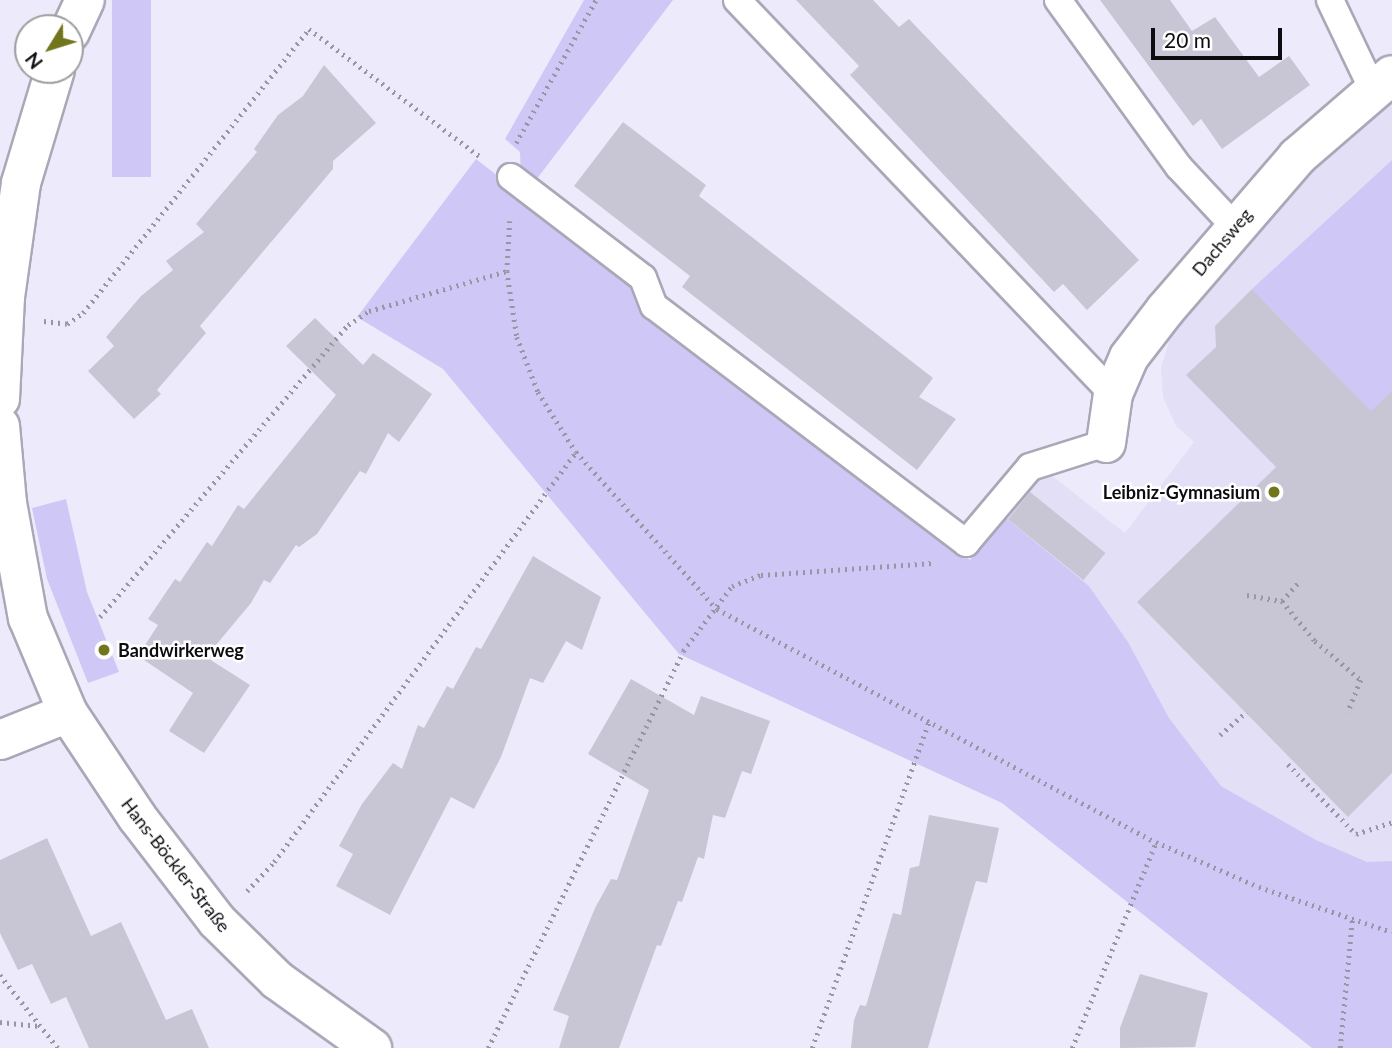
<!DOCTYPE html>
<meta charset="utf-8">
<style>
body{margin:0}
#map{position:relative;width:1392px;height:1048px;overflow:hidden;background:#edebfb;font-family:Lato,sans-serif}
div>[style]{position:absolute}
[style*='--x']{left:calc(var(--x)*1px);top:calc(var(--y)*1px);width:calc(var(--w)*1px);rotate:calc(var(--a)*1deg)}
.built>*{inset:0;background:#e2dff6}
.green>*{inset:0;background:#cfc8f7;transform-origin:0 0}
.building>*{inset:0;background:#c8c6d5;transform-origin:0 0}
.path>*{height:4.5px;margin-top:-2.25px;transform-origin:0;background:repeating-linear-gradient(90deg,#9896a2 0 2px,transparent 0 7px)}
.roads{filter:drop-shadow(2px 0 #aaa8b7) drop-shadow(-2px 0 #aaa8b7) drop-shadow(0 2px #aaa8b7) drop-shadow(0 -2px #aaa8b7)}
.lane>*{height:26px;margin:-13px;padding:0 13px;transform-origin:13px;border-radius:13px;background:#fff}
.street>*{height:38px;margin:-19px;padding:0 19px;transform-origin:19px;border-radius:19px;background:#fff}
.dots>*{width:19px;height:19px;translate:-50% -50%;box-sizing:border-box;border:4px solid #fff;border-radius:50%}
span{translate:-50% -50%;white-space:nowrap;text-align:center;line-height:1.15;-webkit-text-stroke:5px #fff;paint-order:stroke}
.street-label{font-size:18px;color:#0d0c11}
.poi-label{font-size:18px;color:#0d0c11;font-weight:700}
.right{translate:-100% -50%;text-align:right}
.left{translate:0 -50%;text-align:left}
.north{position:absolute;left:14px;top:14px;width:70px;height:70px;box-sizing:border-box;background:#fff;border:2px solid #9e9ea0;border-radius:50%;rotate:232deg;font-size:19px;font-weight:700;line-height:28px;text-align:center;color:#0d0c11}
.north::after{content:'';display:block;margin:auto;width:24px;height:32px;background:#71751c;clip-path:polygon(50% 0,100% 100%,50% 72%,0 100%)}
.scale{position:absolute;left:1151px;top:28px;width:131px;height:32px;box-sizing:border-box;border:4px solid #0d0c11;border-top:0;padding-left:9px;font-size:21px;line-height:24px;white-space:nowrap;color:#0d0c11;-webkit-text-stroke:5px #fff;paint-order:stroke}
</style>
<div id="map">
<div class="built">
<div style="clip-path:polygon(1392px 102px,1392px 861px,1367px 863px,1316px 840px,1221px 786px,1169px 718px,1128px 642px,1089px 586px,1005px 517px,1042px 468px,1125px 533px,1194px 442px,1176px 426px,1163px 397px,1161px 368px,1170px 338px,1265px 221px,1335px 150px)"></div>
</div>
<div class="green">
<div style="left:112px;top:0;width:39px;height:177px"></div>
<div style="clip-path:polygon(584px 0,673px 0,536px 180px,521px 176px,520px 152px,505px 139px)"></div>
<div style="clip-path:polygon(476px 159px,637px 284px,650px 312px,970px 560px,1005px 517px,1089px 586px,1128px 642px,1169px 718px,1221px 786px,1316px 840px,1367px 862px,1392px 861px,1392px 1048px,1312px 1048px,1002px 803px,679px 654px,443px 369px,357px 317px)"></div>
<div style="clip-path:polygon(1392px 160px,1392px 473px,1365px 405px,1252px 289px)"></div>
<div style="clip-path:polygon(66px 499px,87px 592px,119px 672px,88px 683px,47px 579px,32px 508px)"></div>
</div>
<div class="building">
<div style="clip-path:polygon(796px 0,873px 0,899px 27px,909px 19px,1139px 260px,1087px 310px,1063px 284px,1054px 292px,850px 75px,859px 66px)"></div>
<div style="clip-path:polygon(1100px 0,1170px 0,1192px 31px,1215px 17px,1259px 77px,1289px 56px,1310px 85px,1222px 149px,1201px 119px,1193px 126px)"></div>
<div style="clip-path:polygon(324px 65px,376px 123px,333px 161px,333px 169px,200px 326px,206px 333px,157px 390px,161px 394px,134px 419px,88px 371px,114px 346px,106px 337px,141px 296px,173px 270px,166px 261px,204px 232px,196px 224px,257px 152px,254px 149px,278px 115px,303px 96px)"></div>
<div style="clip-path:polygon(623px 122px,706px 185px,699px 196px,933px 378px,919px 397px,956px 419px,917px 470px,682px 287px,690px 276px,574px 186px)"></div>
<div style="clip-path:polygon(1252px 289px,1371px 411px,1392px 391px,1392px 773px,1348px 817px,1137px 602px,1276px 467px,1186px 375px,1216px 347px,1215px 326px)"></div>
<div style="clip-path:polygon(315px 318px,363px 365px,373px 353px,432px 394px,399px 442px,388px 433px,366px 474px,360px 471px,317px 534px,299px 547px,296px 545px,270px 583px,264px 580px,251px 603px,206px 657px,250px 685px,204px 753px,169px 731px,193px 693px,138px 656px,158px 625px,148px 619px,175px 579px,180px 582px,207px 542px,212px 546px,238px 505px,244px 509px,336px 395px,286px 346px)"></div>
<div style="left:1030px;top:492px;width:97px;height:35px;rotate:39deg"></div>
<div style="clip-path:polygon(533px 556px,601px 597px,582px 650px,566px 641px,543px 683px,530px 678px,501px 757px,474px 809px,451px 797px,390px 915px,336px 886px,353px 854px,339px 846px,362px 804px,393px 763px,402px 769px,418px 725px,424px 728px,447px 686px,453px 689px,476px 647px,481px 649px)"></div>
<div style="clip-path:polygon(631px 679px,694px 715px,701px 696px,770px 721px,751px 774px,742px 771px,725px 818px,713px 815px,704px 859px,698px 857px,682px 902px,678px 901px,661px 946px,657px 945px,619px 1048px,559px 1048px,569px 1016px,553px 1010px,595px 908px,611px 879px,617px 880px,649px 790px,588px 754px)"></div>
<div style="clip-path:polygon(929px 815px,999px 828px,987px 883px,976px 881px,928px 1048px,851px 1048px,854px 1020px,860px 1005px,866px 1006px,893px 913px,901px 915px,910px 868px,919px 866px)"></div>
<div style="clip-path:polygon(47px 838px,91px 936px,121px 922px,166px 1020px,192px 1009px,209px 1048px,89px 1048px,66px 997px,51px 1004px,32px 964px,18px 970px,0 933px,0 860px)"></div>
<div style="clip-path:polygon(1140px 974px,1208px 993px,1195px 1047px,1120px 1048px,1120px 1028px)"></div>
</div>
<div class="path">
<div style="--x:516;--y:143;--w:164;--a:-60.8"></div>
<div style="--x:510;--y:221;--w:50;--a:93.4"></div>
<div style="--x:507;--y:271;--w:67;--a:81.4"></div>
<div style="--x:517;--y:337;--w:59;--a:69.1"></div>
<div style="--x:538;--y:392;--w:71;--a:57.7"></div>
<div style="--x:576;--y:452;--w:211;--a:48.1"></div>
<div style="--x:717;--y:609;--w:497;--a:28"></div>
<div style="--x:1156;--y:842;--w:112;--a:23.6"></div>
<div style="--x:1259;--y:887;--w:140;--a:18.7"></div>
<div style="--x:44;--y:321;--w:23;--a:7"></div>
<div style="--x:67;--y:324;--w:19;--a:-35"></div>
<div style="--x:83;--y:313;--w:363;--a:-51.5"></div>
<div style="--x:309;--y:29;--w:214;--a:36.7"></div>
<div style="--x:1247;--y:595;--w:36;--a:10"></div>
<div style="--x:1282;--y:601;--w:52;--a:50.5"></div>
<div style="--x:1315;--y:641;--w:60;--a:40.3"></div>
<div style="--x:1361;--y:680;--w:35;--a:112"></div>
<div style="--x:1282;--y:601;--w:28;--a:-49"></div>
<div style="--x:100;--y:617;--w:383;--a:-49.7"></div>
<div style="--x:348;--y:325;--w:25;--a:-34"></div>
<div style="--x:369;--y:311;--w:144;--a:-16.2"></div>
<div style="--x:1220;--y:735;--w:35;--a:-41"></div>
<div style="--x:1288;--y:764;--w:98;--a:45.8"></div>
<div style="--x:1356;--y:834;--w:38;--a:-18"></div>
<div style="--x:247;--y:891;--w:40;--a:-47"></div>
<div style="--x:274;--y:862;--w:509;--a:-53.63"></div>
<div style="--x:0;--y:975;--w:93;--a:51.5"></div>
<div style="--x:0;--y:1022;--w:39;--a:6"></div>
<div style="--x:488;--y:1048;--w:442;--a:-63.8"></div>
<div style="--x:683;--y:651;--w:81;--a:-53"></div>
<div style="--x:732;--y:586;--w:31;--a:-21"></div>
<div style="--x:761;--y:575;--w:172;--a:-4"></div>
<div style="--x:812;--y:1048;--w:347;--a:-70.3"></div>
<div style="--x:1072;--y:1048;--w:222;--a:-67.8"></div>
<div style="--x:1340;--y:1048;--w:129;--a:-84.6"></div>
</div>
<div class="roads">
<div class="lane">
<div style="--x:737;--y:0;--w:545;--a:46.34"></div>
<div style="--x:1058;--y:0;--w:206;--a:54.1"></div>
<div style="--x:1179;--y:167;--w:81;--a:47"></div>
<div style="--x:1330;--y:0;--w:100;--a:64.5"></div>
<div style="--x:511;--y:177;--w:166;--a:37.4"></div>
<div style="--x:643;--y:278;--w:30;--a:69"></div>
<div style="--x:654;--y:306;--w:392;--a:37.2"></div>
<div style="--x:966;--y:543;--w:99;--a:-49.9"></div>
<div style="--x:1030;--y:467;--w:80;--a:-17.5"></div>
</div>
<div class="street">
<div style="--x:70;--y:32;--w:35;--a:-65"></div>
<div style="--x:0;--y:399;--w:102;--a:-87.2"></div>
<div style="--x:5;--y:297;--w:115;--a:-82"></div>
<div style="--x:21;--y:183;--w:118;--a:-73.3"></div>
<div style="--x:0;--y:426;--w:77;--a:84.8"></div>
<div style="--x:7;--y:503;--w:117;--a:79.7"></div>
<div style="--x:28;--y:618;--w:103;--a:67.2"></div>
<div style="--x:68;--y:713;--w:125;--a:56.4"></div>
<div style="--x:137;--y:817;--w:131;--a:52.4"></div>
<div style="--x:217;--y:921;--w:84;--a:44.5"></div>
<div style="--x:277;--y:980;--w:117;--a:35.6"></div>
<div style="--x:1106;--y:443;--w:49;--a:-81.9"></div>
<div style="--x:1113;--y:394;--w:40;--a:-66.6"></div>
<div style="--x:1129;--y:357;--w:61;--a:-52.4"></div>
<div style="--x:1166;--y:309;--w:201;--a:-49.2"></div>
<div style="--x:1297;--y:157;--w:125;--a:-40.8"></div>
<div style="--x:0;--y:740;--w:73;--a:-21.7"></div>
</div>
</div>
<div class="dots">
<div style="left:1274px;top:492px;background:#71751c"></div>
<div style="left:104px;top:650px;background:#71751c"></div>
</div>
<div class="street-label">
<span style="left:1222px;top:242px;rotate:-50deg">Dachsweg</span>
<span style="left:176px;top:865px;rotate:52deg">Hans-Böckler-Straße</span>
</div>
<div class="poi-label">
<span class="right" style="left:1260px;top:492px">Leibniz-Gymnasium</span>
<span class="left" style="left:118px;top:650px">Bandwirkerweg</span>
</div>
<div class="north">N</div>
<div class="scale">20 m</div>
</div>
